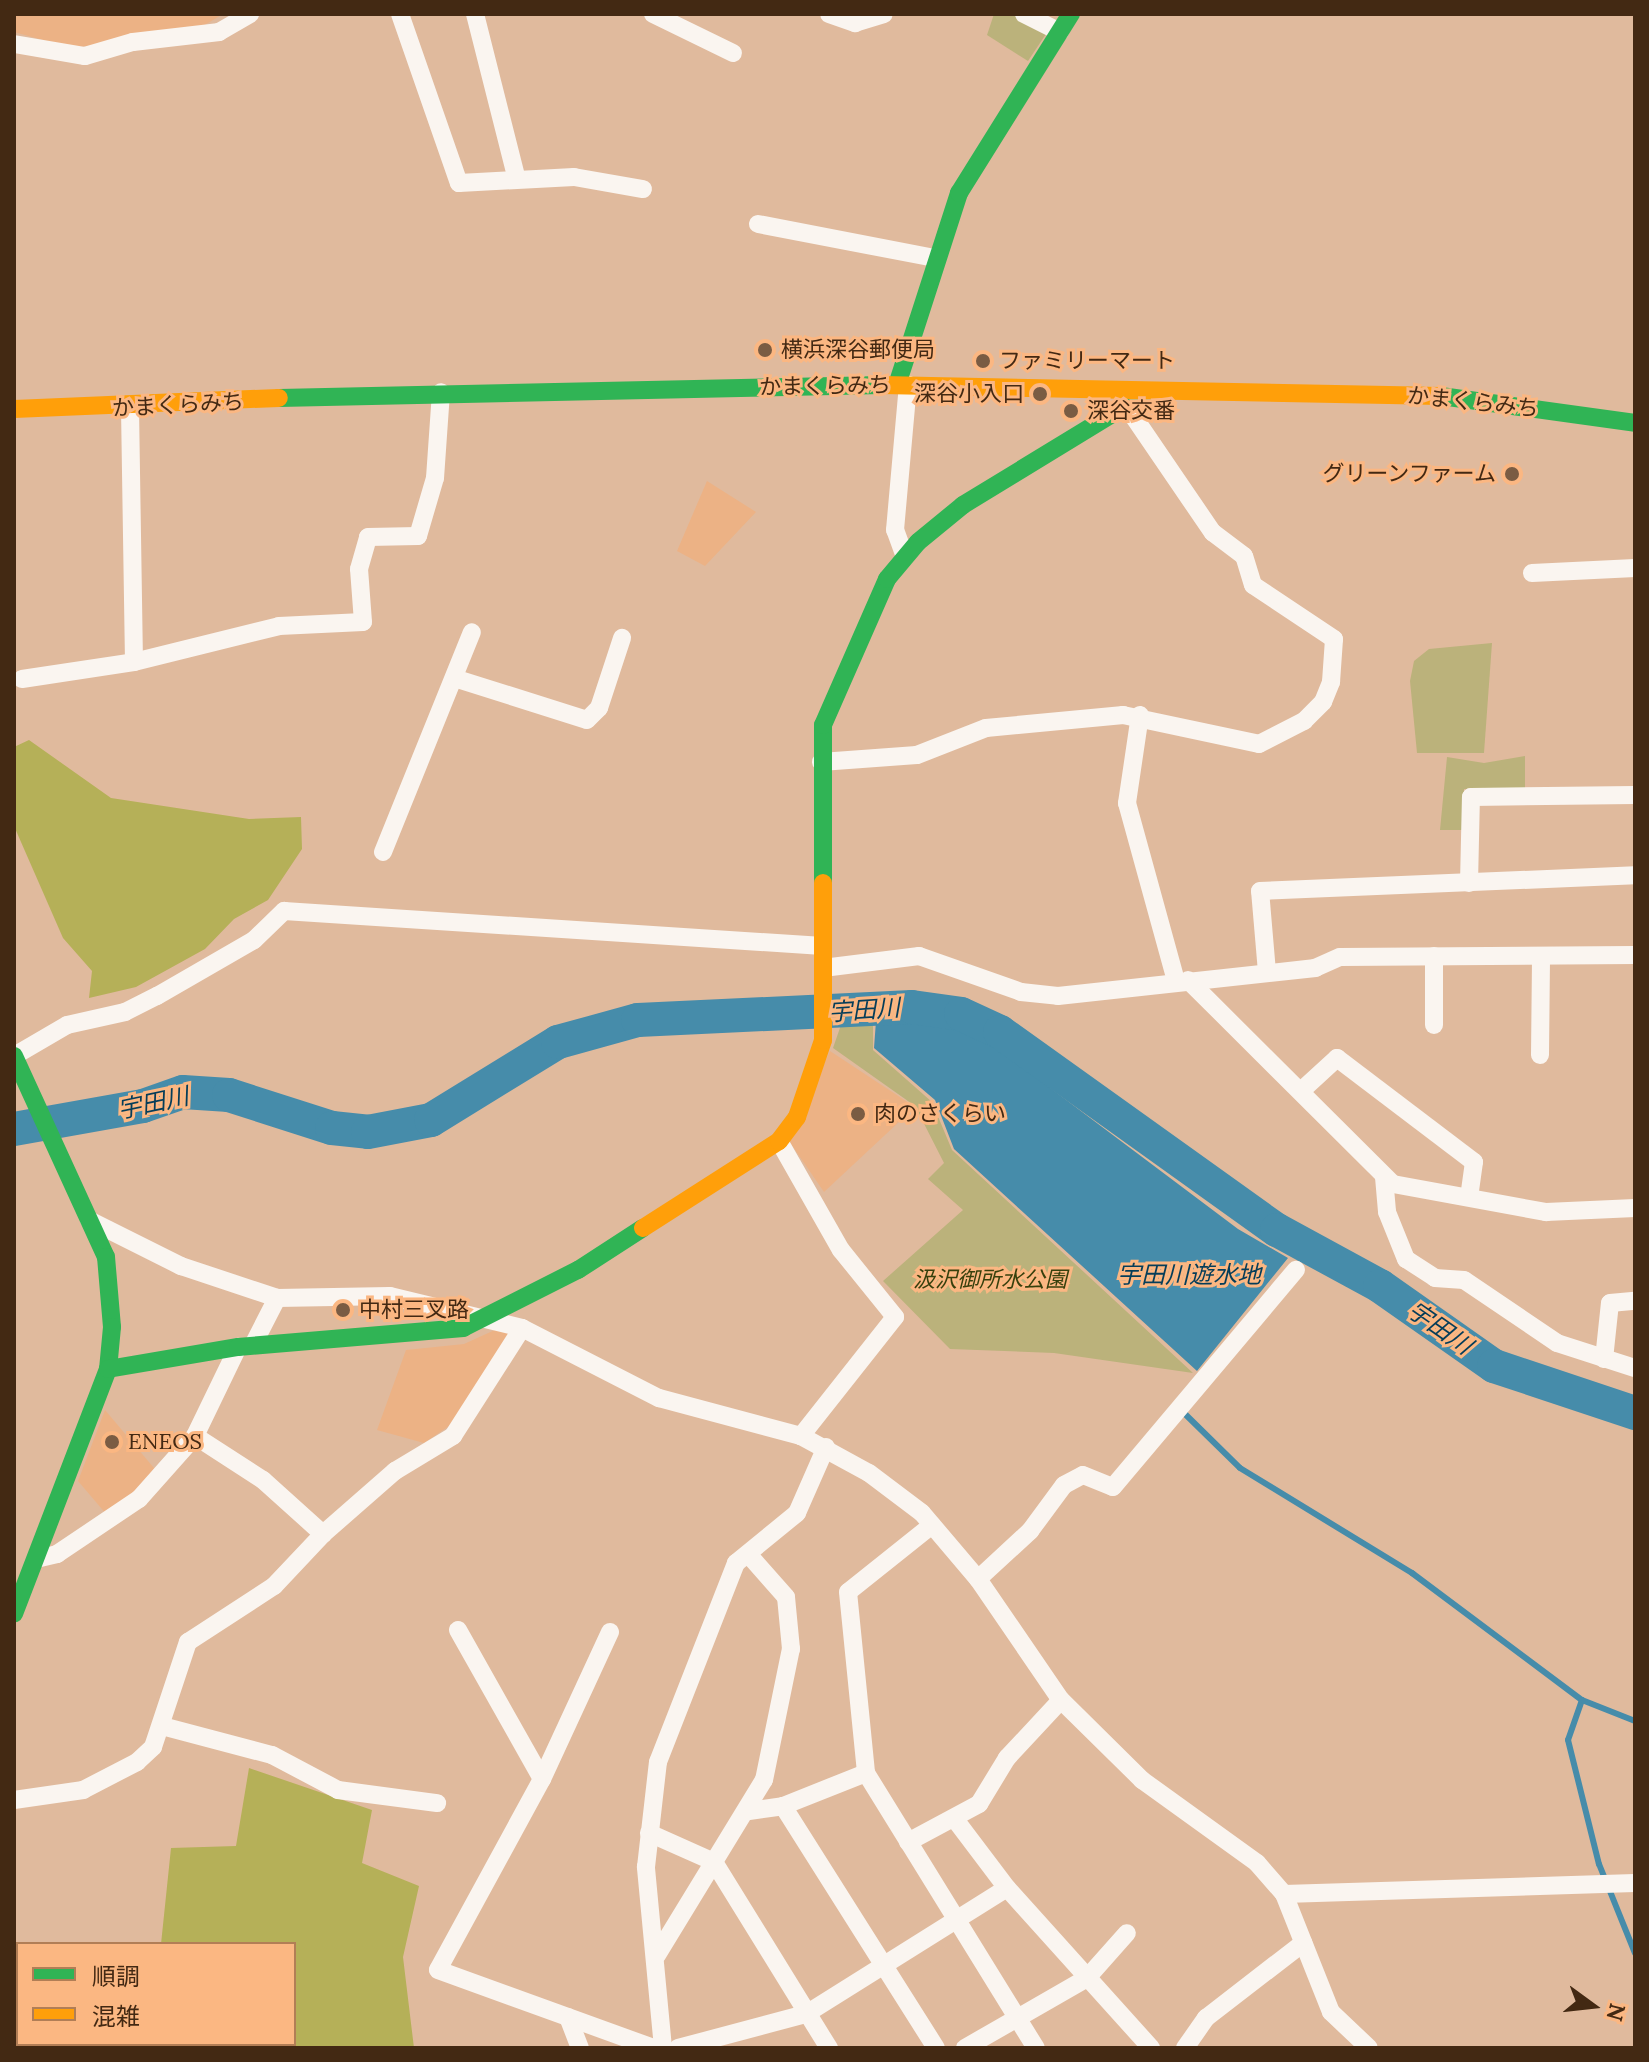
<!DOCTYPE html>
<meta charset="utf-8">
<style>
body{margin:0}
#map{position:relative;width:1649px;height:2062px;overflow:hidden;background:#e0ba9d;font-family:Lora,"Noto Sans JP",serif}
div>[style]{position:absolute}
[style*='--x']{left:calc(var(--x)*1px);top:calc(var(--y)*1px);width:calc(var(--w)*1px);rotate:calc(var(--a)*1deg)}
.built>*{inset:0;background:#ecb285}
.green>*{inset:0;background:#bbb27b}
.forest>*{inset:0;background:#b5b058}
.water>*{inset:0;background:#468caa}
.stream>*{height:6px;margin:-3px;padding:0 3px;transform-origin:3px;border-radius:3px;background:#468caa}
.river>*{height:34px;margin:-17px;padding:0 17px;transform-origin:17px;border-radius:17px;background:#468caa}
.street>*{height:18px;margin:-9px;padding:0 9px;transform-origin:9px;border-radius:9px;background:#faf5f0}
.fast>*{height:18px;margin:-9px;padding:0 9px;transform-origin:9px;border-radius:9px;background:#30b455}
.slow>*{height:18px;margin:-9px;padding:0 9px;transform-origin:9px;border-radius:9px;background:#ff9f0a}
.dots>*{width:22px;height:22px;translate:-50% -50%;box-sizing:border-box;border:4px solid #fbb782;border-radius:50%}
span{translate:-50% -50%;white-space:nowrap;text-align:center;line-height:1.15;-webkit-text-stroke:6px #fbb782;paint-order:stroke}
.poi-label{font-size:22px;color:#432913}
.left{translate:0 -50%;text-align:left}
.right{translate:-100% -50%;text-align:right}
.street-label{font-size:22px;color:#432913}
.park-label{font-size:22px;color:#37400d;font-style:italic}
.water-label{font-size:24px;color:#053d59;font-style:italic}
.frame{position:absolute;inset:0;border:16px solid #432913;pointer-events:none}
.legend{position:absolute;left:16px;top:1942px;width:280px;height:104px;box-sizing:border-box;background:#fbb782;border:2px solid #b17e56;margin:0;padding:10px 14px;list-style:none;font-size:24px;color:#432913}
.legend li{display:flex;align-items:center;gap:16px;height:40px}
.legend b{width:40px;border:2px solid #b17e56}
.north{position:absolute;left:1553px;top:1966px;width:80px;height:80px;-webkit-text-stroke:6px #fbb782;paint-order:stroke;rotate:105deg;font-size:22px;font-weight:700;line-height:32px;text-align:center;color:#432913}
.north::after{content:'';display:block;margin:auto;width:28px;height:36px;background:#432913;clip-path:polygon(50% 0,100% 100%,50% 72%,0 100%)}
</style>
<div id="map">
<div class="built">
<div style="clip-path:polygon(14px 14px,223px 14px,193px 32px,72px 48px,14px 32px)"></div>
<div style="clip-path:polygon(707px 481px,756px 512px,705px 566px,677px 551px)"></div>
<div style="clip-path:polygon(830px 1051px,915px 1107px,824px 1192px,789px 1141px)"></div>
<div style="clip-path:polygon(497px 1329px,511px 1335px,465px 1415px,424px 1443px,377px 1430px,406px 1350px,464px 1344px)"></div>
<div style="clip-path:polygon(105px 1410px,159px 1474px,107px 1515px,78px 1481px)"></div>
</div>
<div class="green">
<div style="clip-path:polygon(994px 14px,1014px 14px,1046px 34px,1028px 61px,987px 35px)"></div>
<div style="clip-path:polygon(1492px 643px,1484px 753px,1417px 753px,1410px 681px,1414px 661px,1429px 649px)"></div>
<div style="clip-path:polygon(1525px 756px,1525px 788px,1464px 789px,1462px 830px,1440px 830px,1447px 757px,1484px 763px)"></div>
<div style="clip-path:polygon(873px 1021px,873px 1050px,932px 1102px,952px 1150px,1193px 1373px,1054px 1353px,950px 1349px,883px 1281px,963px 1210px,928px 1179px,944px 1163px,915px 1106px,833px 1048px,842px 1022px)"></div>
</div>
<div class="forest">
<div style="clip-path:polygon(29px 740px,111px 798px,249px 819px,301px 817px,302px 849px,268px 900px,234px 919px,205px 949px,136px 987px,89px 998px,92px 971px,63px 938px,14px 826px,14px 747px)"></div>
<div style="clip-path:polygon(249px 1768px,372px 1810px,362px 1863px,419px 1886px,403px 1957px,414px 2048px,150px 2048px,294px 2044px,294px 1944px,161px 1944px,171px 1848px,236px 1846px)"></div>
</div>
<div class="water">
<div style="clip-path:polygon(876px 1021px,954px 1026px,1001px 1051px,1238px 1229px,1288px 1258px,1197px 1371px,954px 1149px,935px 1100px,874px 1048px)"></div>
</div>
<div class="stream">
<div style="--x:1184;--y:1413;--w:78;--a:44.5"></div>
<div style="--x:1240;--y:1468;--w:202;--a:31.4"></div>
<div style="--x:1412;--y:1573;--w:212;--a:36.8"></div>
<div style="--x:1582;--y:1700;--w:42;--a:109.3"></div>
<div style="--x:1568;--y:1740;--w:128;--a:76"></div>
<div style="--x:1599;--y:1864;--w:96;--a:68"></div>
<div style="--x:1582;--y:1700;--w:57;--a:21.6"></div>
</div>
<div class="river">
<div style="--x:14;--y:1129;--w:131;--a:-10.1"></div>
<div style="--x:143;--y:1106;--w:42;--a:-19.3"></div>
<div style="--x:183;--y:1092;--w:46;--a:3.7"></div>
<div style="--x:229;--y:1095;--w:108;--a:17.8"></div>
<div style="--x:332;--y:1128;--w:36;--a:6"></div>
<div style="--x:368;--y:1132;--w:64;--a:-10.8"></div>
<div style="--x:431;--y:1120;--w:149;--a:-31.6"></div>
<div style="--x:558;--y:1042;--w:83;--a:-15.4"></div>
<div style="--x:638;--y:1020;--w:274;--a:-2.7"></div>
<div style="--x:912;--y:1007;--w:49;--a:8.1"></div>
<div style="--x:961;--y:1014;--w:43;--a:24.8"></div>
<div style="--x:1000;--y:1032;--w:340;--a:35.6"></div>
<div style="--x:1277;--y:1230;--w:117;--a:28.5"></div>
<div style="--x:1380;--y:1286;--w:139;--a:35.1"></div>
<div style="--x:1494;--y:1366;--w:149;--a:18.4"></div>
</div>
<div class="street">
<div style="--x:400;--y:14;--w:179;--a:70.8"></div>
<div style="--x:459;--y:183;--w:115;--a:-3"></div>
<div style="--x:574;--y:177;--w:70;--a:9.9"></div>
<div style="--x:475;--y:14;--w:167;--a:75.8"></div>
<div style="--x:653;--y:14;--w:89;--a:26"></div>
<div style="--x:829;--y:14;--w:28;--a:19"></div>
<div style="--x:855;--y:23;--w:30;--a:-17"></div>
<div style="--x:1024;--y:14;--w:40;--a:26.6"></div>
<div style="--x:14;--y:44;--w:72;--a:9.6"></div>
<div style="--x:85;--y:56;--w:50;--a:-16.3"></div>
<div style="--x:133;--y:42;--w:87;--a:-6.6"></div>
<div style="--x:219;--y:32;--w:36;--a:-30"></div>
<div style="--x:758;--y:224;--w:180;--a:10.9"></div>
<div style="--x:130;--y:408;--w:254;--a:89.1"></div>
<div style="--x:905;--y:557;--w:29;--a:-110"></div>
<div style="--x:895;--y:530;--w:146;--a:-84.9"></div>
<div style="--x:1532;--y:573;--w:103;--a:-2.8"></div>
<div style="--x:454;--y:678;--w:139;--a:17.5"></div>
<div style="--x:587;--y:720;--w:17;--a:-45"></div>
<div style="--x:599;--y:708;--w:74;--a:-71.8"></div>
<div style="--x:22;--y:679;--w:113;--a:-8.6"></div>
<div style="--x:134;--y:662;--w:149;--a:-13.9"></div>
<div style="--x:279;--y:626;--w:84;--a:-2.7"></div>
<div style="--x:363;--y:622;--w:53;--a:-94.3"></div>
<div style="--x:359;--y:569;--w:33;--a:-74"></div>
<div style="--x:368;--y:537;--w:50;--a:-1.1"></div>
<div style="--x:418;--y:536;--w:60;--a:-73.7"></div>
<div style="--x:435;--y:478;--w:86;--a:-86"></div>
<div style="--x:1140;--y:715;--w:89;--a:98.4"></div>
<div style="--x:1127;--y:803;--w:185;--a:74.6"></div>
<div style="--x:821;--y:762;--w:96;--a:-4.2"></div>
<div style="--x:917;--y:755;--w:74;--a:-21.4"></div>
<div style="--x:986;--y:728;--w:138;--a:-5.4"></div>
<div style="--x:1123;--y:715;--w:139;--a:12"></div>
<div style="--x:1259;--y:744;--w:51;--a:-27.1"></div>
<div style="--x:1304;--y:721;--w:27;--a:-45"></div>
<div style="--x:1323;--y:702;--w:22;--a:-68"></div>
<div style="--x:1331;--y:682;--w:43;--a:-86"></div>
<div style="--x:1334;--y:639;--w:97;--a:-146.3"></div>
<div style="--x:1253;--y:585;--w:30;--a:-107"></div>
<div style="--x:1244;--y:556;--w:39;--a:-143"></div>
<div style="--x:1213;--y:533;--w:156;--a:-124.3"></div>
<div style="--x:383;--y:852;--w:237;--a:-68"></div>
<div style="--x:1469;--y:883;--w:86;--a:-88.7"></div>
<div style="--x:1471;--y:797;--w:164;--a:-0.7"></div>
<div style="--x:823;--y:968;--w:97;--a:-7.1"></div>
<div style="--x:919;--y:956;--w:108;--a:19.4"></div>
<div style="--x:1021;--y:992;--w:37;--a:6"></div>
<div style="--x:1058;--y:996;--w:259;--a:-6.2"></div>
<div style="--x:1315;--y:968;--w:27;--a:-24"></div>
<div style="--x:1340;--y:957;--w:295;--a:-0.4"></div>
<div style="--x:1267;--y:972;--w:81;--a:-94.9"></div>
<div style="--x:1260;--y:891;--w:375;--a:-2.4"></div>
<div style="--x:1188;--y:980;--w:289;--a:44.9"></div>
<div style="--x:1393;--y:1184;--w:156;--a:10.4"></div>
<div style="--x:1546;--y:1212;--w:89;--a:-2.6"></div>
<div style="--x:1434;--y:1025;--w:69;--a:-90"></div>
<div style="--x:1540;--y:1055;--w:99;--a:-89.4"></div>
<div style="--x:14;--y:1056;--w:61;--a:-30.3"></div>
<div style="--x:67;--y:1025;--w:59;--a:-12.6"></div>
<div style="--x:125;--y:1012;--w:36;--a:-27"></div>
<div style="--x:157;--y:996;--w:112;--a:-30"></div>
<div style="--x:254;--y:940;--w:42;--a:-44"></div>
<div style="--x:284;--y:911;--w:540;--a:3.72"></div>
<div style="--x:1301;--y:1091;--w:49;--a:-42.5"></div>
<div style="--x:1337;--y:1058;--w:172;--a:37.2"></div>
<div style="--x:1474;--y:1162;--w:35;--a:98"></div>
<div style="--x:779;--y:1141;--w:125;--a:60.4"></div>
<div style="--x:841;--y:1250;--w:86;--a:51.1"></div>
<div style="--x:895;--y:1317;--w:152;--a:128.3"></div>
<div style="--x:1384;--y:1177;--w:35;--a:85"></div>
<div style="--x:1387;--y:1212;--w:51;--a:68"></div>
<div style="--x:1406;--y:1259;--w:35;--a:33"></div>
<div style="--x:1435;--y:1278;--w:29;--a:4"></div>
<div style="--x:1464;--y:1280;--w:112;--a:34.1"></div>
<div style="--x:1557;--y:1343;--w:82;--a:17.8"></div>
<div style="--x:89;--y:1220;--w:103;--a:26.6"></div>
<div style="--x:181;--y:1266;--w:101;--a:18.4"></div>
<div style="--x:277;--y:1298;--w:113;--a:-1"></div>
<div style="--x:390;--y:1296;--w:136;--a:13.6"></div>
<div style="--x:522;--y:1328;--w:154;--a:27.1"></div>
<div style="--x:659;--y:1398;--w:147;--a:15"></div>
<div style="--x:801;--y:1436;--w:77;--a:28.6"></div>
<div style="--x:869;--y:1473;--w:66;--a:37"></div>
<div style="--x:922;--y:1513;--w:87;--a:49.7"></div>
<div style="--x:978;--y:1579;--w:147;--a:55.6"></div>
<div style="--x:1061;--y:1700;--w:114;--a:44.6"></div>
<div style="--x:1142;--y:1780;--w:142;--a:35.8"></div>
<div style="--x:1257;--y:1863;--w:41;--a:48.9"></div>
<div style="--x:1284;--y:1894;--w:127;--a:68.3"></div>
<div style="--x:1331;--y:2012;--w:52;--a:43.5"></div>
<div style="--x:253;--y:1345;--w:53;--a:-62.9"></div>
<div style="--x:1604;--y:1359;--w:56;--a:-83.9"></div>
<div style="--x:1610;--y:1303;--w:25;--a:-5"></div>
<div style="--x:195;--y:1436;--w:81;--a:32.9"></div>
<div style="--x:263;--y:1480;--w:81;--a:42"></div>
<div style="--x:323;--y:1534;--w:96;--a:-41.2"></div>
<div style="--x:395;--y:1471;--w:68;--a:-31.1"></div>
<div style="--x:453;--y:1436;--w:128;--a:-57.4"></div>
<div style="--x:932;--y:1525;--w:107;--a:141.4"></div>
<div style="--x:848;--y:1592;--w:182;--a:84.3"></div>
<div style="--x:866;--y:1773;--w:323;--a:58.3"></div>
<div style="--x:36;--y:1559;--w:22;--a:-13"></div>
<div style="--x:57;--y:1554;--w:99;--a:-33.9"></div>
<div style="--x:139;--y:1499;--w:84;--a:-48.4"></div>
<div style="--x:195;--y:1436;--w:99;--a:-64.2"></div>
<div style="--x:978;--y:1579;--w:71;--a:-42.7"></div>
<div style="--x:1030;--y:1531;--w:57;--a:-53.5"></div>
<div style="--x:1064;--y:1485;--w:21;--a:-28"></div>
<div style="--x:1083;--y:1475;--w:32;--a:22"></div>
<div style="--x:1113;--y:1487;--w:284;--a:-49.9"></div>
<div style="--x:458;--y:1630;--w:171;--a:60.6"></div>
<div style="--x:610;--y:1632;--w:162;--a:114.8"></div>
<div style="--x:542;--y:1779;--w:217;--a:118.6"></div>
<div style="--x:438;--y:1970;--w:230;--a:19.9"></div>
<div style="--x:162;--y:1726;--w:114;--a:14.8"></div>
<div style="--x:272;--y:1755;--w:75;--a:27.9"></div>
<div style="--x:338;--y:1790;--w:100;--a:7.5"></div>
<div style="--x:14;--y:1800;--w:70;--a:-8.2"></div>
<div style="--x:83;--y:1790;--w:61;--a:-27.4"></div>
<div style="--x:137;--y:1762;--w:22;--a:-43"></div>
<div style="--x:153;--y:1747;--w:111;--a:-71.6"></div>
<div style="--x:188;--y:1642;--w:103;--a:-33.1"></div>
<div style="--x:274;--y:1586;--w:71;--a:-46.7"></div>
<div style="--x:783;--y:1806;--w:286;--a:57.7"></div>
<div style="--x:749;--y:1811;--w:34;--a:-8"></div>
<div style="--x:783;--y:1806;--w:89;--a:-21.7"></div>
<div style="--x:957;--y:1822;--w:83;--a:52.9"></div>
<div style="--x:649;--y:1833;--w:71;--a:24"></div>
<div style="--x:714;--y:1862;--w:219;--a:58.3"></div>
<div style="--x:908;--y:1842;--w:81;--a:-28.2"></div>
<div style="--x:979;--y:1804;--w:54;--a:-58.7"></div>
<div style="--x:1007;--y:1758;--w:79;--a:-47"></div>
<div style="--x:1284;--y:1894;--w:351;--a:-1.8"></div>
<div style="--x:657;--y:1955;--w:205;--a:-58.6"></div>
<div style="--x:764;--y:1780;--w:134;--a:-78.4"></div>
<div style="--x:791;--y:1649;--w:52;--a:-95.5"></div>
<div style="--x:786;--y:1597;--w:56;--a:-131.4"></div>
<div style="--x:568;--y:2017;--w:33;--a:69"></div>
<div style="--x:663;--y:2048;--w:182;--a:-95.4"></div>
<div style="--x:646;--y:1867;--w:106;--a:-83.5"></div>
<div style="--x:658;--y:1762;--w:214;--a:-68.6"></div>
<div style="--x:736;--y:1563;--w:79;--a:-39.3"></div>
<div style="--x:797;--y:1513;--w:72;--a:-66.3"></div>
<div style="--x:678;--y:2048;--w:132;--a:-14.9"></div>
<div style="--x:806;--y:2014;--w:237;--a:-32.1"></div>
<div style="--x:1007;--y:1888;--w:215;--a:48"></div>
<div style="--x:965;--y:2048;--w:141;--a:-29.8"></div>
<div style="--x:1087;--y:1978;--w:60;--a:-48.4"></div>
<div style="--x:1185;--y:2048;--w:37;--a:-55"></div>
<div style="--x:1206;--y:2018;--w:123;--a:-37.7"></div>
</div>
<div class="fast">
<div style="--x:897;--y:385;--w:202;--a:-72.1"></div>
<div style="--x:959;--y:193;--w:211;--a:-58"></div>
<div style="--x:1441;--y:396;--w:196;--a:7.9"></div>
<div style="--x:279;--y:398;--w:603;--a:-1.24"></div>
<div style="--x:823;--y:883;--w:158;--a:-90"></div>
<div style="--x:823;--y:725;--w:159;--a:-66.3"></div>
<div style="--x:887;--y:579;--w:48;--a:-50"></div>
<div style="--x:918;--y:542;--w:58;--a:-39.4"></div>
<div style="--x:963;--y:505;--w:211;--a:-31.4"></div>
<div style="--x:14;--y:1056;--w:221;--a:65.4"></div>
<div style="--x:106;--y:1257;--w:70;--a:85.1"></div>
<div style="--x:112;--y:1327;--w:42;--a:95.4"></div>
<div style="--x:108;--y:1369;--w:262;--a:111"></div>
<div style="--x:108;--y:1369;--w:132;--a:-9.6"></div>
<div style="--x:238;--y:1347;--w:226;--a:-4.8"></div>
<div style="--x:463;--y:1328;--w:129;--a:-26.8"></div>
<div style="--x:578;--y:1270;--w:77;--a:-32.9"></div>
</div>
<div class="slow">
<div style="--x:882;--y:385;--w:559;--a:1.13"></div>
<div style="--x:14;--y:409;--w:265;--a:-2.4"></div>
<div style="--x:643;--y:1228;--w:161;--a:-32.6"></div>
<div style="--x:779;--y:1141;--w:30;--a:-53"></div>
<div style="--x:797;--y:1117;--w:81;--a:-71.3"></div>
<div style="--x:823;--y:1040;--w:157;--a:-90"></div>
</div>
<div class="dots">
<div style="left:765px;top:350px;background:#7a5c43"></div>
<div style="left:983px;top:361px;background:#7a5c43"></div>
<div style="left:1040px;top:394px;background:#7a5c43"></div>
<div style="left:1071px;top:411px;background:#7a5c43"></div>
<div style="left:1512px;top:474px;background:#7a5c43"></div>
<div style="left:858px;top:1114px;background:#7a5c43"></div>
<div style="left:343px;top:1310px;background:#7a5c43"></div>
<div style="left:112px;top:1442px;background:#7a5c43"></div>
</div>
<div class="poi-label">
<span class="left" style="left:781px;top:350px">横浜深谷郵便局</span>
<span class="left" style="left:999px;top:361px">ファミリーマート</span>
<span class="right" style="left:1024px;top:394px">深谷小入口</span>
<span class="left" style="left:1087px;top:411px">深谷交番</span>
<span class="right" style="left:1496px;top:474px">グリーンファーム</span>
<span class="left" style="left:874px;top:1114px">肉のさくらい</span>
<span class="left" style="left:359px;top:1310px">中村三叉路</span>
<span class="left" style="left:128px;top:1442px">ENEOS</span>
</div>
<div class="street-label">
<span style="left:825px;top:386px;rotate:-1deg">かまくらみち</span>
<span style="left:1473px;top:402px;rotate:6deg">かまくらみち</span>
<span style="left:178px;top:405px;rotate:-3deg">かまくらみち</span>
</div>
<div class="park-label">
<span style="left:990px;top:1280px">汲沢御所水公園</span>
</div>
<div class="water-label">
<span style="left:864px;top:1010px;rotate:-4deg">宇田川</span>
<span style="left:153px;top:1103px;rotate:-12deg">宇田川</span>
<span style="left:1189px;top:1275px">宇田川遊水地</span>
<span style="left:1440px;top:1328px;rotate:35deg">宇田川</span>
</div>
<div class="frame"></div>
<ul class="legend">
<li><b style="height:10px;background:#30b455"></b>順調</li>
<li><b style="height:10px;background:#ff9f0a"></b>混雑</li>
</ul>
<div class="north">N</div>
</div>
